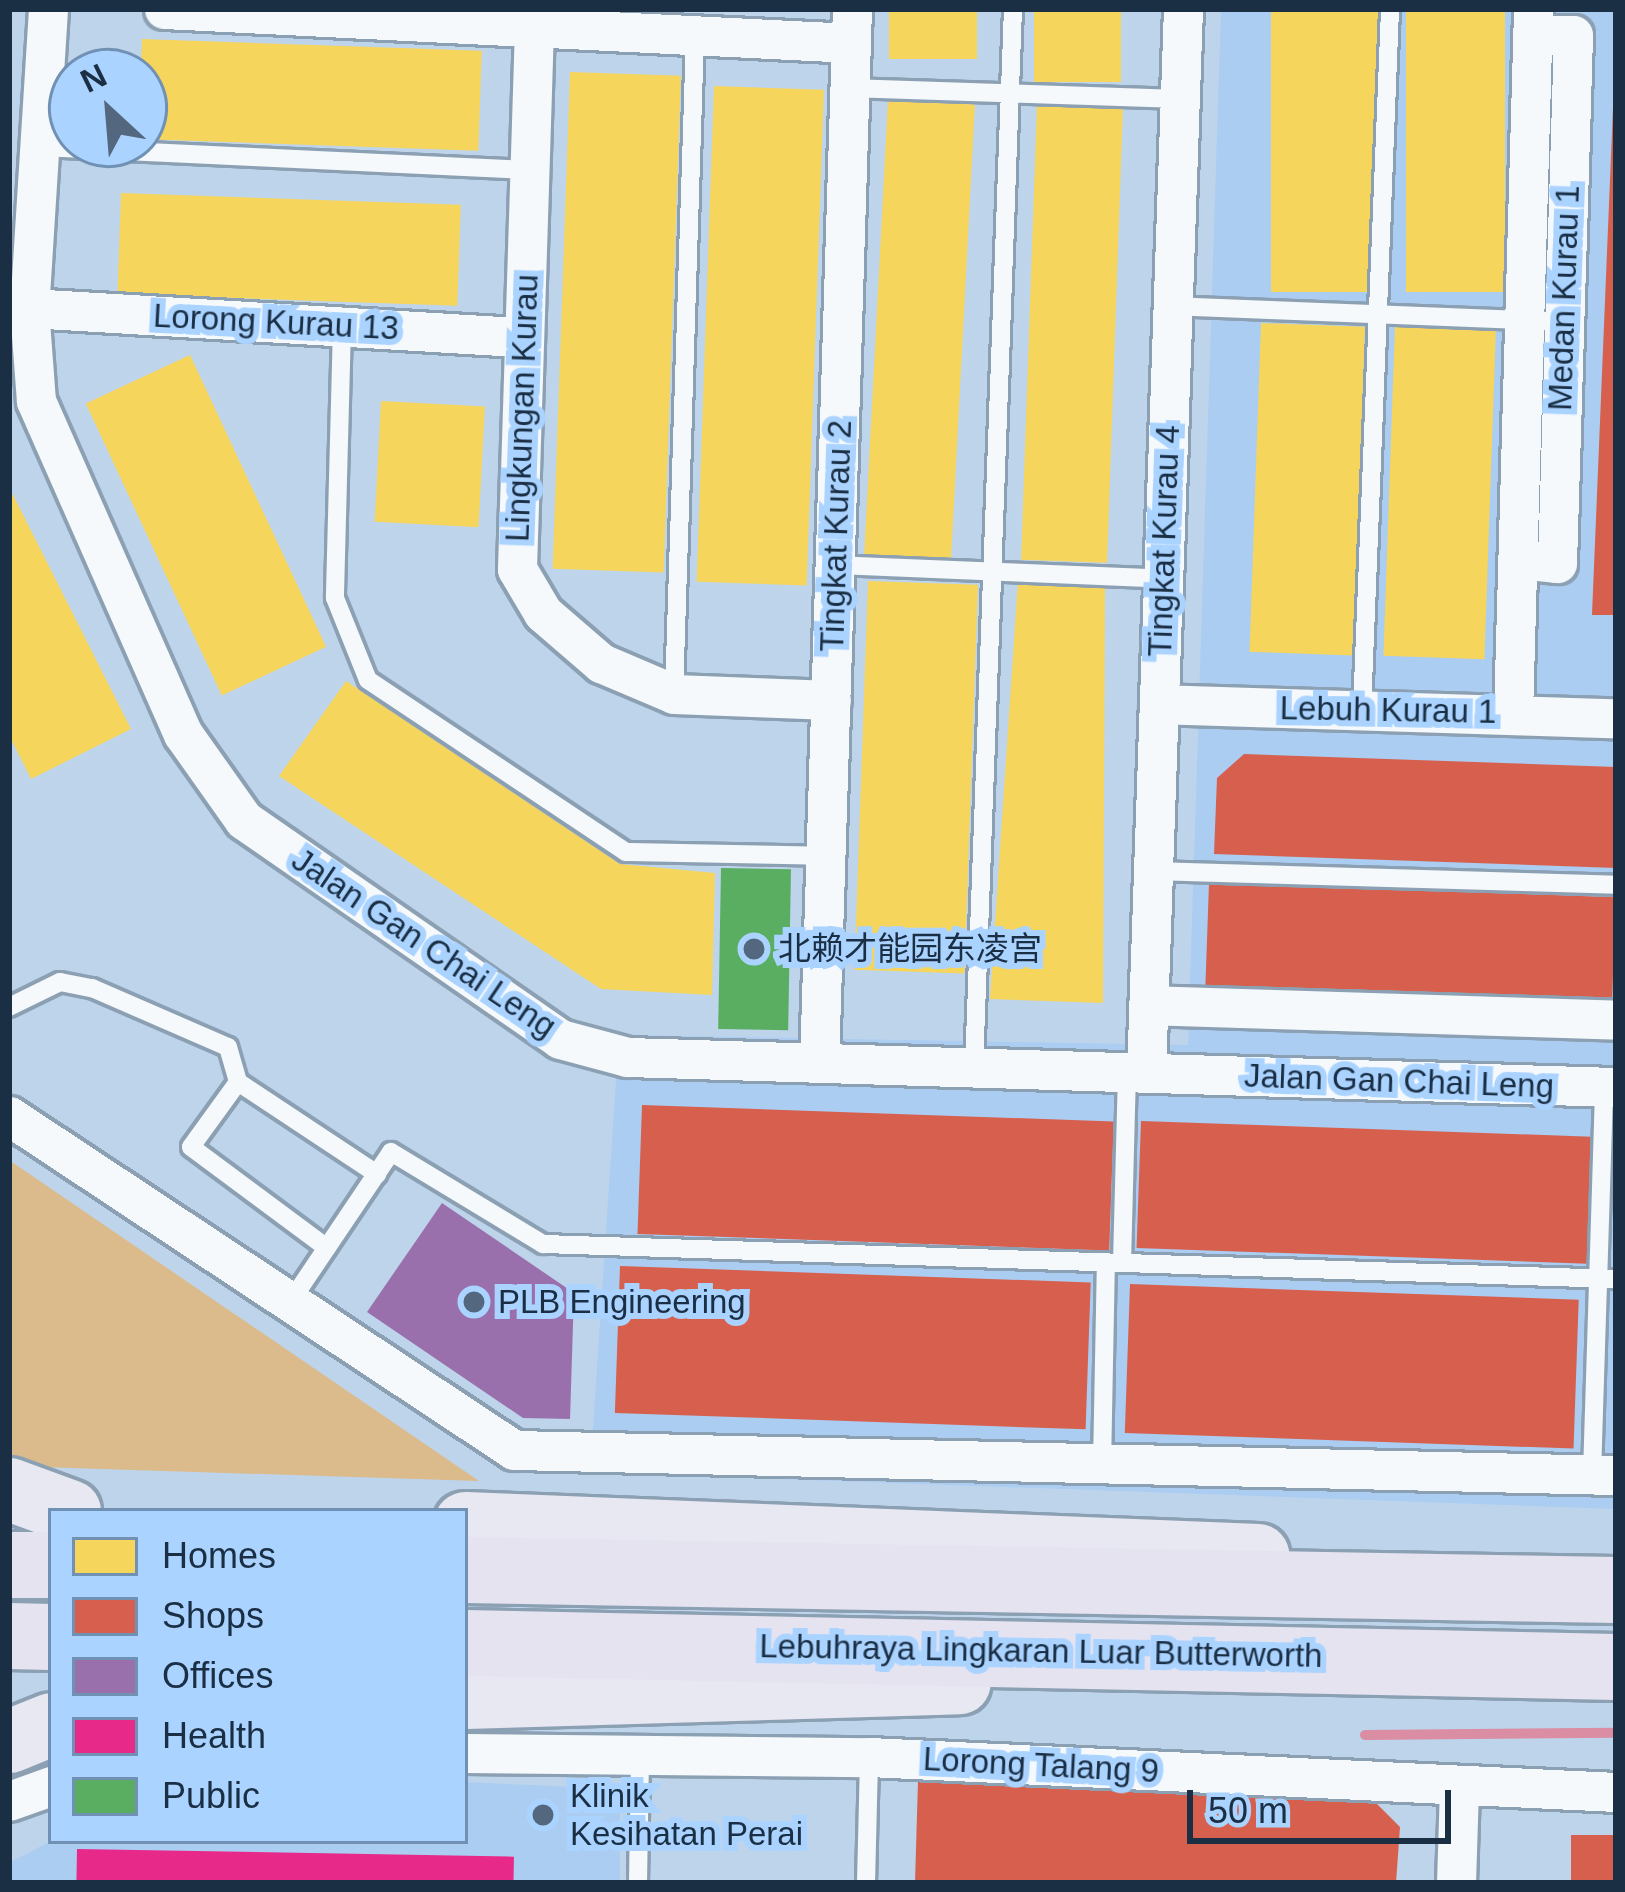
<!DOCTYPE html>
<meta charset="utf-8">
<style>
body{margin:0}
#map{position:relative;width:1625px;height:1892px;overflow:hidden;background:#bed4eb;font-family:Helvetica,"Noto Sans SC",sans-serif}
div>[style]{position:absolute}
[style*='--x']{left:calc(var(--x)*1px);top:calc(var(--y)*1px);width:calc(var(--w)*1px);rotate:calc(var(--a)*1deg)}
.built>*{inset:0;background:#abcdf2}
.green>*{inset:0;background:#dbbb8b}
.homes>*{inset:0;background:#f6d55c;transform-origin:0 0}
.shops>*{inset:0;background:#d6604d;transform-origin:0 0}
.offices>*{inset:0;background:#9970ab}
.health>*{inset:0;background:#e7298a;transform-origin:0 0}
.public>*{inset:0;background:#5aae61;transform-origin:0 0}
.stream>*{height:10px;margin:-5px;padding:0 5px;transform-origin:5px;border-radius:5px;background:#da8da3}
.roads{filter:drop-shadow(3px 0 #8ca0b3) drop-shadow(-3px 0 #8ca0b3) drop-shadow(0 3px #8ca0b3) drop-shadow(0 -3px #8ca0b3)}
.service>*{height:18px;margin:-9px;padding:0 9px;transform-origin:9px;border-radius:9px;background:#f5f9fc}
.minor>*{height:39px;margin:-19.5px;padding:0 19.5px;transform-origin:19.5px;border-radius:19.5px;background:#f5f9fc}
.trunk>*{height:63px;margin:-31.5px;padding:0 31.5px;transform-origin:31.5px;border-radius:31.5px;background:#e8e8f2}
.motorway>*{height:66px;margin:-33px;padding:0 33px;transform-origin:33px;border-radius:33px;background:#e5e3f0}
.dots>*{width:33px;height:33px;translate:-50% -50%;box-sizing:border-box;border:6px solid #aad3ff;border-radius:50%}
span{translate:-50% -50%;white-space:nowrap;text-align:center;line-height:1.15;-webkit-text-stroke:12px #aad3ff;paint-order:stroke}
.street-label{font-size:33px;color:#1a2e44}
.poi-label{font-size:33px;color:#1a2e44}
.left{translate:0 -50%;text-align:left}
.frame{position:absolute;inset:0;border:12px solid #1a2e44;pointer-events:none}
.legend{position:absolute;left:48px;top:1508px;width:420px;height:336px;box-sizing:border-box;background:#aad3ff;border:3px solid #7091b4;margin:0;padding:15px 21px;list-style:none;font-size:36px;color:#1a2e44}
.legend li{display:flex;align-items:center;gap:24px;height:60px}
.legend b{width:60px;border:3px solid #7091b4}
.north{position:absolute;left:48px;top:48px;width:120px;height:120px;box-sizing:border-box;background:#aad3ff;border:3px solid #7091b4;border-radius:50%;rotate:334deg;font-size:33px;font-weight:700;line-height:48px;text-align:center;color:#1a2e44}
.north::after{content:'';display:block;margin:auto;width:42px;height:54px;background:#53687e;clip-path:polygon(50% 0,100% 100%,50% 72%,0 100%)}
.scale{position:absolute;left:1187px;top:1790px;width:264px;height:54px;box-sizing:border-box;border:6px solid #1a2e44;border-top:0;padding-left:15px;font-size:36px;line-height:42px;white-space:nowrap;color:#1a2e44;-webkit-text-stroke:9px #aad3ff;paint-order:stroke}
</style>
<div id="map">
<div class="built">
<div style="clip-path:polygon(1221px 9px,1616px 9px,1616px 1509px,590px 1472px,619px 1035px,1188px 1045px)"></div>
<div style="clip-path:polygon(465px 1782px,620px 1789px,620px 1883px,9px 1883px,9px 1863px,51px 1841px,465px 1841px)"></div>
</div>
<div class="green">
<div style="clip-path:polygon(9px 1160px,479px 1481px,9px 1466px)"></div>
</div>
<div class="homes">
<div style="left:889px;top:9px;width:88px;height:50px"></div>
<div style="left:1034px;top:9px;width:87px;height:73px"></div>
<div style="left:1271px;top:9px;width:107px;height:283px"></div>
<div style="left:1406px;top:9px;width:99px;height:283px"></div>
<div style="left:142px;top:39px;width:340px;height:100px;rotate:2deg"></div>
<div style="left:570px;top:72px;width:111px;height:497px;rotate:2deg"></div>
<div style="left:714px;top:86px;width:110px;height:496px;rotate:2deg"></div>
<div style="left:888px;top:100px;width:87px;height:456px;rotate:3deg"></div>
<div style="left:1037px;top:104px;width:86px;height:456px;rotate:2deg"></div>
<div style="left:121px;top:193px;width:340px;height:101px;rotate:2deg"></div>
<div style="left:1261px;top:323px;width:104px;height:329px;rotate:2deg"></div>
<div style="left:1395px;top:325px;width:101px;height:331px;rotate:2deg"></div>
<div style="left:190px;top:355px;width:322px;height:115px;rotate:65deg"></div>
<div style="left:381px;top:401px;width:104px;height:121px;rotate:3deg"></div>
<div style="clip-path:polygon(9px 487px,131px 729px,31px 779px,9px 735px)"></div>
<div style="clip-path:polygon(1018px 580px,1105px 584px,1103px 1003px,990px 999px)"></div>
<div style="left:868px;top:581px;width:110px;height:389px;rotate:2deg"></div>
<div style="clip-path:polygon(346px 681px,620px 864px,715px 873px,712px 995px,601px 989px,279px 776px)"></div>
</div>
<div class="shops">
<div style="clip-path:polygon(1616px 35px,1616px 615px,1592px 615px)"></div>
<div style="clip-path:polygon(1244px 754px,1616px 767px,1616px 868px,1214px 854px,1217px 778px)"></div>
<div style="left:1209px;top:883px;width:407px;height:103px;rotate:2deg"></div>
<div style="left:642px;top:1105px;width:472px;height:129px;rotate:2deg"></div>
<div style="left:1141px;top:1121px;width:451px;height:127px;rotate:2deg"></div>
<div style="left:620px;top:1266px;width:471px;height:147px;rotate:2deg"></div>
<div style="left:1130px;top:1284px;width:449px;height:149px;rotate:2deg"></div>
<div style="clip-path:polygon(918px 1781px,1366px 1793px,1400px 1827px,1396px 1883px,915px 1883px)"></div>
<div style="left:1571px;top:1835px;width:45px;height:48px"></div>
</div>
<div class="offices">
<div style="clip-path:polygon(442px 1203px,574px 1293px,570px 1419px,523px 1418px,367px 1312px)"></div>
</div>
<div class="health">
<div style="left:77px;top:1849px;width:437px;height:34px;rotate:1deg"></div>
</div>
<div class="public">
<div style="left:721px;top:868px;width:70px;height:161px;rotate:1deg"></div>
</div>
<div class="stream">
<div style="--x:1365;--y:1735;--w:251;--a:-0.5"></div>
</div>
<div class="roads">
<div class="service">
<div style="--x:850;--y:88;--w:329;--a:1.9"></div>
<div style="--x:40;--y:147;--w:490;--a:2.7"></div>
<div style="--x:1172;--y:306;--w:391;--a:2.3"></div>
<div style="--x:342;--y:326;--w:272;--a:91.5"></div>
<div style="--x:335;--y:598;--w:88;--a:68.1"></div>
<div style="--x:368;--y:680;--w:310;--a:33.7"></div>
<div style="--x:626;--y:852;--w:200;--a:1.1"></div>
<div style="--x:835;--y:565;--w:328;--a:2.4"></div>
<div style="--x:674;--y:694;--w:659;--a:-88.17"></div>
<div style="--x:1362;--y:710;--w:702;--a:-87.71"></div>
<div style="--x:1153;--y:871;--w:463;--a:1.7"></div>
<div style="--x:9;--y:1007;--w:57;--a:-26.1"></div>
<div style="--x:60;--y:982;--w:33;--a:11"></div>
<div style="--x:92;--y:988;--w:148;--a:23.5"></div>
<div style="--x:228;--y:1047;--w:36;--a:74"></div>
<div style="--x:238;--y:1082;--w:80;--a:125.9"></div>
<div style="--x:191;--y:1147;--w:169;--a:36.6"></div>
<div style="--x:974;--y:1067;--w:1059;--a:-87.89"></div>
<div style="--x:238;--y:1082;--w:167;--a:33.5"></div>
<div style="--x:1122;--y:1263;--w:191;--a:-88.5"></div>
<div style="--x:289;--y:1304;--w:183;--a:-56.1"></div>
<div style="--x:391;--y:1152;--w:178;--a:31.2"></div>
<div style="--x:543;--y:1244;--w:1074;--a:1.87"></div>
<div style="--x:1102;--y:1466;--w:203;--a:-88.9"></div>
<div style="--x:1592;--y:1474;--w:387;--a:-88.2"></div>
<div style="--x:638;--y:1883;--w:128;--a:-89.1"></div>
<div style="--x:866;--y:1883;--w:126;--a:-88.6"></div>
</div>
<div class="minor">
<div style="--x:48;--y:9;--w:300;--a:93.6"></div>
<div style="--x:29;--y:308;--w:93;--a:85.7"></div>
<div style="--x:36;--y:401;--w:364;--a:66.2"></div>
<div style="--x:183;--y:734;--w:105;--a:54.7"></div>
<div style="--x:244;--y:820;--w:384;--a:34.7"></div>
<div style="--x:560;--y:1039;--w:69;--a:15"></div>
<div style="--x:627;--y:1057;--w:989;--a:1.74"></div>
<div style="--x:164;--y:9;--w:688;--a:2.83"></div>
<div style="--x:534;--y:27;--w:542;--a:91.8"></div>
<div style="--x:517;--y:569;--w:51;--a:59.4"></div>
<div style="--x:543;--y:613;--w:77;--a:40.8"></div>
<div style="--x:601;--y:663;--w:79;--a:23"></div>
<div style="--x:674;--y:694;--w:157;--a:2.2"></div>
<div style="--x:29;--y:308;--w:495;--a:3.4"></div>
<div style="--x:1518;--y:559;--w:39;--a:6"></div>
<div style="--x:1557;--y:563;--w:528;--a:-88.26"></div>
<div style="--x:1573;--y:35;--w:40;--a:180"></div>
<div style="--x:1159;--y:704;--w:457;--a:1.8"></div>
<div style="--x:1513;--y:713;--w:704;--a:-88.37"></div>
<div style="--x:1148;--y:1005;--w:468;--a:1.8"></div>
<div style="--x:819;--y:1063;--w:1055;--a:-88.21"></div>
<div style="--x:1146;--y:1073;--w:1065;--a:-88.01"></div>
<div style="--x:9;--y:1116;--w:605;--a:33.48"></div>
<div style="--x:514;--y:1450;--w:1102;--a:1.3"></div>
<div style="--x:465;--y:1753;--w:404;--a:0.6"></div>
<div style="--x:869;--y:1757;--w:748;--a:2.68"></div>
<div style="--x:9;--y:1801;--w:45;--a:-19.7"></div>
<div style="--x:1456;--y:1883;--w:97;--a:-88.2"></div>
</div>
<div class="trunk">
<div style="--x:9;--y:1489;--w:64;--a:20.1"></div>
<div style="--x:465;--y:1523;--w:793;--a:2.31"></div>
<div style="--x:465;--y:1697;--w:494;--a:-1.7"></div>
<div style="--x:9;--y:1741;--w:45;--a:-22"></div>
</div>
<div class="motorway">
<div style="--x:9;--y:1565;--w:42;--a:0"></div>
<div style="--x:465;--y:1570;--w:1151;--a:1"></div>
<div style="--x:9;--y:1636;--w:42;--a:1.4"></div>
<div style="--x:465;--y:1643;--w:1151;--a:1.19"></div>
</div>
</div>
<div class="dots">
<div style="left:754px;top:949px;background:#53687e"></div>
<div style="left:474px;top:1302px;background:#53687e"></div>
<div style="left:543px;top:1815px;background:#53687e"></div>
</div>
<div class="street-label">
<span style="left:1564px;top:298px;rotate:-88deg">Medan Kurau 1</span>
<span style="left:276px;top:322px;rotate:3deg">Lorong Kurau 13</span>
<span style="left:522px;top:408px;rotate:-88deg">Lingkungan Kurau</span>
<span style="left:836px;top:536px;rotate:-88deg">Tingkat Kurau 2</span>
<span style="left:1164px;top:541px;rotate:-88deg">Tingkat Kurau 4</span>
<span style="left:1388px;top:710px;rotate:1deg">Lebuh Kurau 1</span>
<span style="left:424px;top:943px;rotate:34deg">Jalan Gan Chai Leng</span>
<span style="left:1399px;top:1081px;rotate:2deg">Jalan Gan Chai Leng</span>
<span style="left:1041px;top:1651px;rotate:1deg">Lebuhraya Lingkaran Luar Butterworth</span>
<span style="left:1041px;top:1765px;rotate:3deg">Lorong Talang 9</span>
</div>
<div class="poi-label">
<span class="left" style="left:778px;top:949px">北赖才能园东凌宫</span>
<span class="left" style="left:498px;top:1302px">PLB Engineering</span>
<span class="left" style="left:570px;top:1815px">Klinik<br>Kesihatan Perai</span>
</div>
<div class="frame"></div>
<ul class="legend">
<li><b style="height:33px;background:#f6d55c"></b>Homes</li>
<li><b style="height:33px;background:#d6604d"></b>Shops</li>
<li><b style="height:33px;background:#9970ab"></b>Offices</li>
<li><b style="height:33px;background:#e7298a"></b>Health</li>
<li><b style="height:33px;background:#5aae61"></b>Public</li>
</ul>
<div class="north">N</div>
<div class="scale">50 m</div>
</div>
